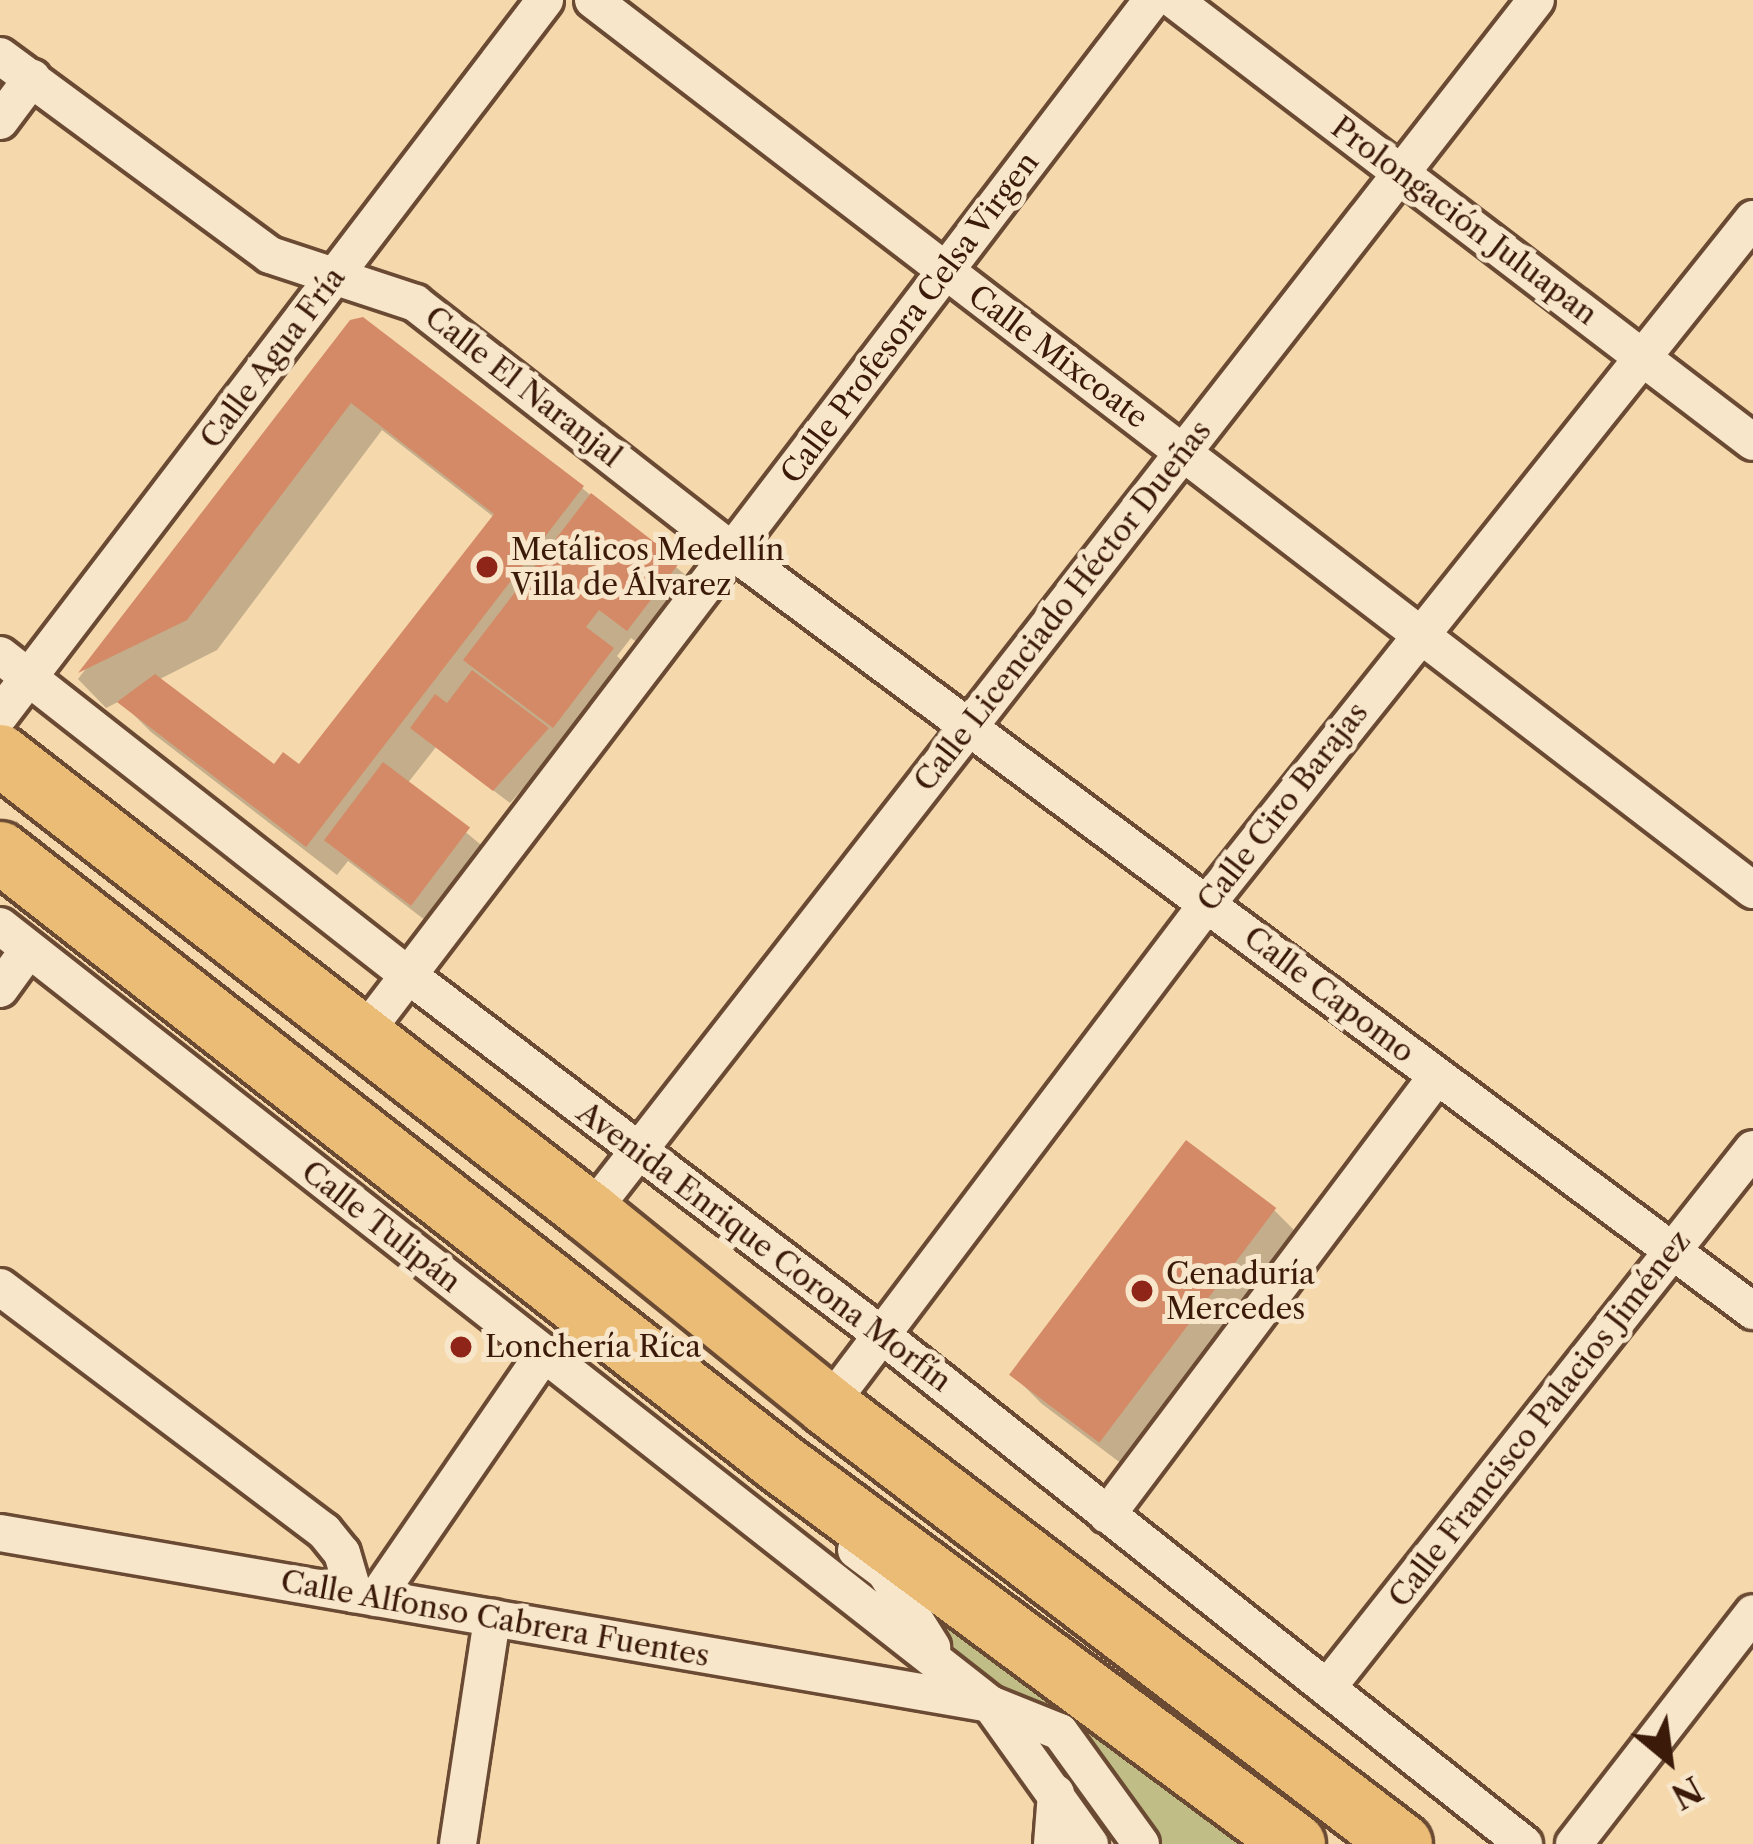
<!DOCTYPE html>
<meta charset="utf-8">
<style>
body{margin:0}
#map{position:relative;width:1753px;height:1844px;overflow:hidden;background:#f5d9ad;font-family:"Libre Caslon Text",serif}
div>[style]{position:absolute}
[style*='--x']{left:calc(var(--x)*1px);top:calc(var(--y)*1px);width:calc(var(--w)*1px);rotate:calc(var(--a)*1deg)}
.green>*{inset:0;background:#c0be86}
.shadow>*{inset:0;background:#0003}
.building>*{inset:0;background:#d48a67;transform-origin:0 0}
.roads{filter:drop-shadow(3px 0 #6a4a33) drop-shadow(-3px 0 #6a4a33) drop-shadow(0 3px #6a4a33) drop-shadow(0 -3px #6a4a33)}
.street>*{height:36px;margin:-18px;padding:0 18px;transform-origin:18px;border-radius:18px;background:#f8e6ca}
.primary>*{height:60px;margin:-30px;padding:0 30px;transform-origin:30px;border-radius:30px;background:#eabc76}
.dots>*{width:33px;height:33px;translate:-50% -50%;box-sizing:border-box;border:6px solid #f8e6ca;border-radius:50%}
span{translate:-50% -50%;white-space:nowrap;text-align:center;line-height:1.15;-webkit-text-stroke:10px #f8e6ca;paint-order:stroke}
.street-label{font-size:30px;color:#3b1a0a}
.poi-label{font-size:30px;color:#3b1a0a}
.left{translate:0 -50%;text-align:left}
.north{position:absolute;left:1609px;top:1700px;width:120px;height:120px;-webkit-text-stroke:9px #f8e6ca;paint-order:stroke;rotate:151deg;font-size:33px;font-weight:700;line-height:48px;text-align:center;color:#3b1a0a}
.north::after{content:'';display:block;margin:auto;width:42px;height:54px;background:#3b1a0a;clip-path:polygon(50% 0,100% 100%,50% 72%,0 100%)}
</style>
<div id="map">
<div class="green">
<div style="clip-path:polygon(906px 1569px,1263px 1844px,1162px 1844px,1066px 1717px,1006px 1698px,959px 1655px)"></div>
</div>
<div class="shadow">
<div style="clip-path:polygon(evenodd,352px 323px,582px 488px,708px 594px,659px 659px,631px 638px,617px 656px,642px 681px,565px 741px,510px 803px,436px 747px,407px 784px,491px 853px,434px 927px,348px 861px,337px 875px,151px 732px,120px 701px,106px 708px,78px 679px,352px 323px,382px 430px,495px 518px,300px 768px,275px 768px,158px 680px,217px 650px,382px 430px)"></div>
<div style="clip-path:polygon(1274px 1210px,1304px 1240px,1130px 1470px,1042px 1404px,1012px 1374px)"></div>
</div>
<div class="building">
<div style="clip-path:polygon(363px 317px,584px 486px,306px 847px,117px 702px,155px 674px,274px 764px,283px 752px,299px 764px,494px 514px,351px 403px,187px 620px,78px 673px,350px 320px)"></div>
<div style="clip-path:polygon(591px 493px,680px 562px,627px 631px,599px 610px,586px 627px,614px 648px,553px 728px,463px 660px)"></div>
<div style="clip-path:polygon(472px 670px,549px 728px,493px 791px,410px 728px,435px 694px,447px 703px)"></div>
<div style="left:383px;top:762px;width:109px;height:98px;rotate:37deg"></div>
<div style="left:1186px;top:1140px;width:113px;height:294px;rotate:37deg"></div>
</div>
<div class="roads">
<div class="street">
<div style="--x:593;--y:0;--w:1462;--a:37.5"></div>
<div style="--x:1174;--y:0;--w:728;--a:37.36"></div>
<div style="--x:0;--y:56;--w:335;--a:36.4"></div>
<div style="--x:270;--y:255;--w:153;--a:18.3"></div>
<div style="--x:415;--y:303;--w:402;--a:38"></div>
<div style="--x:732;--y:551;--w:1273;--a:36.66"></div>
<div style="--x:0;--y:121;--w:54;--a:-53.3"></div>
<div style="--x:0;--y:655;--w:519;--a:38.11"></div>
<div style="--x:408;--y:975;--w:592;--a:37.24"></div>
<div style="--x:879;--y:1333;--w:823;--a:38.39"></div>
<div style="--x:0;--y:715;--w:899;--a:-52.68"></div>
<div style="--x:0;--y:926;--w:1259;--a:38.16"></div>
<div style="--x:990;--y:1704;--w:172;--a:54.5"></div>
<div style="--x:0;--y:989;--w:49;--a:-54.1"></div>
<div style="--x:362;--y:1036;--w:1303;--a:-52.67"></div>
<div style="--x:590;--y:1213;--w:1538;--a:-52.05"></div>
<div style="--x:0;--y:1287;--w:406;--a:37"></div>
<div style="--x:324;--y:1531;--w:28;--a:51"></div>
<div style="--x:342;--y:1553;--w:43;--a:73.7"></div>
<div style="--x:828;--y:1406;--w:629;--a:-52.95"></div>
<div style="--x:1207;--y:904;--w:876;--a:-51.44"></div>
<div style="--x:1107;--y:1515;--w:549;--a:-53.07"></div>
<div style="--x:0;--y:1533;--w:1005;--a:9.8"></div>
<div style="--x:990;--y:1704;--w:75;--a:21.8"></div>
<div style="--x:1060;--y:1732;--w:138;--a:54.1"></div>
<div style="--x:856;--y:1550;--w:36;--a:37"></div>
<div style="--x:885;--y:1572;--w:89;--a:57.9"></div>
<div style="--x:376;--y:1598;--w:296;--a:-55.5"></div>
<div style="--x:1327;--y:1688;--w:687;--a:-51.68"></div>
<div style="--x:458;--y:1844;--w:229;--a:-81.4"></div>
<div style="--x:1052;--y:1844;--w:51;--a:-85.5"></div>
<div style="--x:1574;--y:1844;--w:292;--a:-52.2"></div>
</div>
<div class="primary">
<div style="--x:0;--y:755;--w:747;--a:37.82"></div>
<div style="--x:590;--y:1213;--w:306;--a:39"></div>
<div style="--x:828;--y:1406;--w:722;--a:37.35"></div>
<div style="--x:0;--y:852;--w:989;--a:38.06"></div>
<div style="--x:779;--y:1462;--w:642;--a:36.51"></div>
</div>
</div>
<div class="dots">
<div style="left:487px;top:567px;background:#8f2418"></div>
<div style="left:1142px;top:1291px;background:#8f2418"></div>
<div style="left:461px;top:1347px;background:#8f2418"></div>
</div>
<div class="street-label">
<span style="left:1464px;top:221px;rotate:37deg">Prolongación Juluapan</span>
<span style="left:910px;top:318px;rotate:-53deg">Calle Profesora Celsa Virgen</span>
<span style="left:1058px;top:357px;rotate:37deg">Calle Mixcoate</span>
<span style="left:273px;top:358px;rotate:-53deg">Calle Agua Fría</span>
<span style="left:523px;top:387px;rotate:38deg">Calle El Naranjal</span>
<span style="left:1063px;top:606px;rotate:-52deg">Calle Licenciado Héctor Dueñas</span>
<span style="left:1283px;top:807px;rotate:-52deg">Calle Ciro Barajas</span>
<span style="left:1329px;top:995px;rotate:37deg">Calle Capomo</span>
<span style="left:381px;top:1227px;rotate:38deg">Calle Tulipán</span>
<span style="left:764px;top:1247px;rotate:37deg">Avenida Enrique Corona Morfín</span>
<span style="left:1540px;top:1419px;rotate:-52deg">Calle Francisco Palacios Jiménez</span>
<span style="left:495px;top:1619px;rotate:10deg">Calle Alfonso Cabrera Fuentes</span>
</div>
<div class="poi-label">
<span class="left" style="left:511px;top:567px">Metálicos Medellín<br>Villa de Álvarez</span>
<span class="left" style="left:1166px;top:1291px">Cenaduría<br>Mercedes</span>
<span class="left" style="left:485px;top:1347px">Lonchería Ríca</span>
</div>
<div class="north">N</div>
</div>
